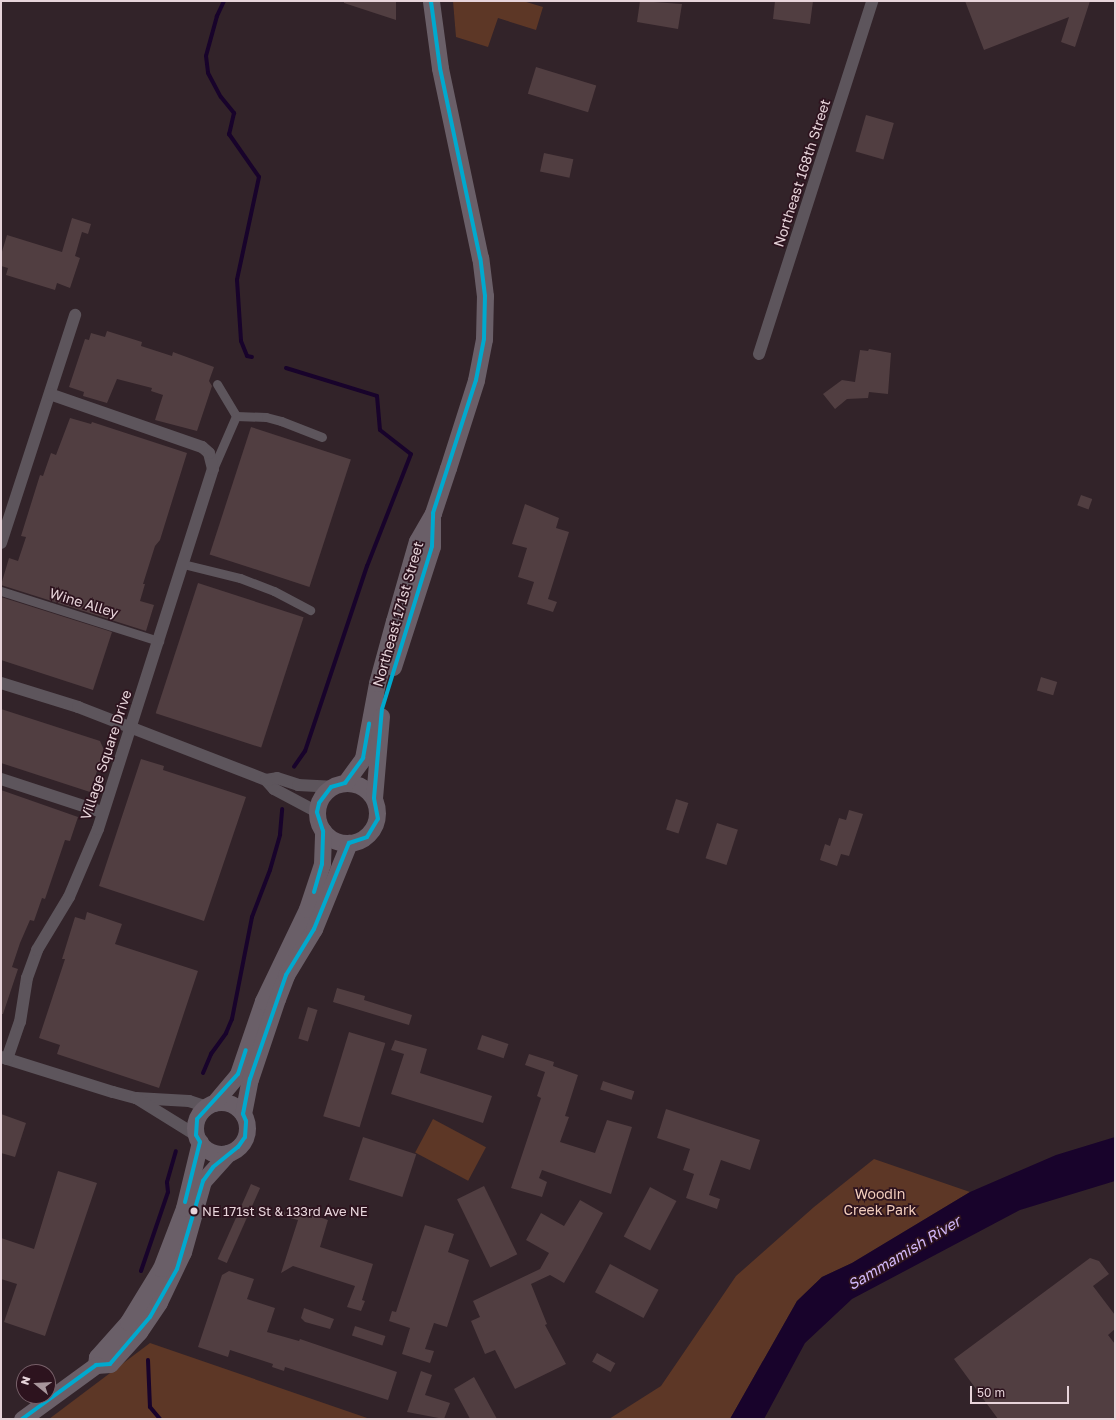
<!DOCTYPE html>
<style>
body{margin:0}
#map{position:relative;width:1116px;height:1420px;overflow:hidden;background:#322329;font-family:"Golos Text",sans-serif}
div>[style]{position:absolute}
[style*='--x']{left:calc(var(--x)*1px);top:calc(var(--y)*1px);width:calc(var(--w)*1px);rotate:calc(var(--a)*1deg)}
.green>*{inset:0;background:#5d3726;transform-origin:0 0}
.water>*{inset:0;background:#18032b}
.stream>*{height:4px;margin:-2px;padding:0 2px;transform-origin:2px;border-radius:2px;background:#18032b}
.building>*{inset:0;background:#513e41;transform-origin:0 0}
.pedestrian>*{height:9px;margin:-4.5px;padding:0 4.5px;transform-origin:4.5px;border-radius:4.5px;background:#5d555c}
.minor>*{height:12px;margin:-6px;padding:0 6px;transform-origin:6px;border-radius:6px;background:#5d555c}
.secondary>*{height:17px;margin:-8.5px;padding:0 8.5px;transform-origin:8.5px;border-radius:8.5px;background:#6a5f68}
.secondary>.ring{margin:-8.5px;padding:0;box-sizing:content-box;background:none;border:17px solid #6a5f68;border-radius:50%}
.bus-1>*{height:4px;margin:-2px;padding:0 2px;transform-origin:2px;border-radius:2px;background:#00a9ce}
.dots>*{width:11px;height:11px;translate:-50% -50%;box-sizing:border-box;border:2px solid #2d131e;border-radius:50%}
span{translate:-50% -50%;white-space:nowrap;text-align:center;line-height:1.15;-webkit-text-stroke:3.5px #2d131e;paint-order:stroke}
.bus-label{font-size:13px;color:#e7d4da}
.left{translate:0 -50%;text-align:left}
.street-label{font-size:14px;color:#e7d4da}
.park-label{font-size:14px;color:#f3cebd}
.water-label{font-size:15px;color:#d2b8fa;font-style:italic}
.frame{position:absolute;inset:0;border:2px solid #e7d4da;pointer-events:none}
.north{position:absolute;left:16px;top:1364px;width:40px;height:40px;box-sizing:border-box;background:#2d131e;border:1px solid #776069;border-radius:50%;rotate:288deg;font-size:11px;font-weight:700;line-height:16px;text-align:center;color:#e7d4da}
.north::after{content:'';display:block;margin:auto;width:14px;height:18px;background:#a8969c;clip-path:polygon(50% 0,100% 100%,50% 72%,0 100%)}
.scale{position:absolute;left:970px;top:1386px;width:99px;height:18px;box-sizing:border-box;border:2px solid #e7d4da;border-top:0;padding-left:5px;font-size:12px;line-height:14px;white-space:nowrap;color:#e7d4da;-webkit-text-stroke:3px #2d131e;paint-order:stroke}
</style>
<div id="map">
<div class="green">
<div style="clip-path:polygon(453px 1px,523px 1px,543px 7px,536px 30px,498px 18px,488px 47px,456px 37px)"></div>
<div style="left:433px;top:1119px;width:60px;height:38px;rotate:28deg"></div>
<div style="clip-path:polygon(874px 1159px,970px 1192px,852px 1263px,822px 1277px,797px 1301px,730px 1419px,609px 1419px,661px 1386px,736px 1276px,814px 1207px)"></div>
<div style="clip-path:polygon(150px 1343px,370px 1419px,49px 1419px)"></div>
</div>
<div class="water">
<div style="clip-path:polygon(1115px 1137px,1115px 1181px,1020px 1210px,852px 1299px,805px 1343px,764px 1419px,730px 1419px,797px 1301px,822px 1277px,852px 1263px,970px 1192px,1056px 1155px)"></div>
</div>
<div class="stream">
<div style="--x:224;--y:1;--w:17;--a:115"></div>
<div style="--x:217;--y:16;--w:41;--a:105.4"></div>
<div style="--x:206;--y:56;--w:17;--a:83"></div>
<div style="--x:208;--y:73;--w:27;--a:62"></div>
<div style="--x:221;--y:97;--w:21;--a:51"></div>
<div style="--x:234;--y:113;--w:22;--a:103"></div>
<div style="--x:229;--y:134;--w:52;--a:55.1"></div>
<div style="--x:259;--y:177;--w:105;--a:102.1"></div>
<div style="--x:237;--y:280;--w:61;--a:86.2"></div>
<div style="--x:241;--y:341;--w:16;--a:68"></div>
<div style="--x:247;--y:356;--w:5;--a:11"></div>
<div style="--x:286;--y:368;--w:95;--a:17.1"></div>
<div style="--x:377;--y:396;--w:34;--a:85"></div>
<div style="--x:380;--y:430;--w:39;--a:38"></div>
<div style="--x:411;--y:454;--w:120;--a:111.4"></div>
<div style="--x:367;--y:566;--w:195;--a:108.5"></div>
<div style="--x:305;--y:751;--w:19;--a:125"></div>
<div style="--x:203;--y:1073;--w:21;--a:-67"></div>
<div style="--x:211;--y:1054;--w:26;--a:-54"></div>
<div style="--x:226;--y:1033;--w:15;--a:-67"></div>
<div style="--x:232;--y:1019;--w:104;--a:-78.9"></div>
<div style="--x:252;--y:917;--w:50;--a:-69"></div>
<div style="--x:270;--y:870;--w:37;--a:-74"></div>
<div style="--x:280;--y:834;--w:25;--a:-85"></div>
<div style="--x:141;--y:1271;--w:83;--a:-71.1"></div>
<div style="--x:168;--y:1192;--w:10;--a:-96"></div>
<div style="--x:167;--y:1182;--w:32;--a:-74"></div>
<div style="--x:148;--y:1360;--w:47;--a:87.6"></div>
<div style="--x:150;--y:1407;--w:16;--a:50"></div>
</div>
<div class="building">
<div style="clip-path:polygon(344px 1px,396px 1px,396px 20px,344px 3px)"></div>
<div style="clip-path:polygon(640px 1px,682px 4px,678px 29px,637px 22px)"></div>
<div style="clip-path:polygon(775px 1px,813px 1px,810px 24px,773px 19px)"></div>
<div style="clip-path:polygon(965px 1px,1090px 1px,1075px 47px,1061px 42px,1069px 17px,984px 50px)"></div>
<div style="left:536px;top:67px;width:63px;height:28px;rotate:17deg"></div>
<div style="left:866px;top:115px;width:29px;height:38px;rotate:16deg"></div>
<div style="left:544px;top:153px;width:30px;height:19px;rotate:12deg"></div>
<div style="clip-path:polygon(72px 218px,91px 224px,88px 234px,82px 232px,75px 256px,80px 258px,70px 288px,57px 283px,55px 290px,6px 275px,8px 268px,1px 266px,1px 255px,7px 235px,62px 252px)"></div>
<div style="clip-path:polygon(107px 331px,142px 342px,141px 346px,172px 356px,173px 352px,214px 367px,209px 381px,212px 386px,197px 431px,155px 420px,163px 395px,151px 391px,152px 388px,117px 379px,107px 403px,83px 396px,84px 392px,69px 387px,85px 339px,89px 340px,91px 333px,105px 337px)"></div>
<div style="clip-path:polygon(869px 349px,891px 353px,888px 394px,869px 392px,868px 398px,847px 399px,835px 409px,823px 394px,842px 380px,855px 382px,860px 350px,868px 351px)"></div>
<div style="clip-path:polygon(70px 418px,91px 424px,92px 422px,187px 453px,160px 540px,155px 546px,143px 584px,145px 584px,140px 601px,154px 605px,146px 631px,1px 585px,9px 558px,18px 561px,26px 537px,21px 536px,40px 475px,43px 476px,51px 453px,56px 455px)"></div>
<div style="left:251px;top:427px;width:105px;height:134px;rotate:18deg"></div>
<div style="left:1081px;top:495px;width:12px;height:11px;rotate:20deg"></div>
<div style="clip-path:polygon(525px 504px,559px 518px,556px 528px,569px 532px,548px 599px,557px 602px,553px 612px,527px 604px,534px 582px,518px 577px,527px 548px,512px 544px)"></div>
<div style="left:198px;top:583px;width:111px;height:137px;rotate:18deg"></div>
<div style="clip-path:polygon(1px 597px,112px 632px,93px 690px,1px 660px)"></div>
<div style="left:1041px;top:677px;width:17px;height:14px;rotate:17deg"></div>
<div style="clip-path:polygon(1px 709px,100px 741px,104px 750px,90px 792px,1px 763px)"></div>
<div style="clip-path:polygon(141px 759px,164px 766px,163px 770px,246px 797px,204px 921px,99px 886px)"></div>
<div style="clip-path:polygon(1px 790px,78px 817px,70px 841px,65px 840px,45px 899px,42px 898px,34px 921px,30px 920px,20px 943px,12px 967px,18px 969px,3px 1014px,1px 1014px)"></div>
<div style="left:676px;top:799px;width:13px;height:32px;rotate:18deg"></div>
<div style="clip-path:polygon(849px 810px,863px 814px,849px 856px,841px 854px,837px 866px,820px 860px,825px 844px,830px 846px,839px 818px,846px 820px)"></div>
<div style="left:717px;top:823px;width:22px;height:37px;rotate:18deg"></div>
<div style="clip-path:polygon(87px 912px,122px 924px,115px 944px,198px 971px,159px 1088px,57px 1054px,60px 1045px,39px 1038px,65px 959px,62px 959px,75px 917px,85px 920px)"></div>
<div style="clip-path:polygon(337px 988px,365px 996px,364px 1000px,412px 1015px,409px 1025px,333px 1002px)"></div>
<div style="left:308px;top:1007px;width:10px;height:33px;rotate:17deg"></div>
<div style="left:349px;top:1032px;width:38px;height:88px;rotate:17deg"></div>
<div style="left:482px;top:1035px;width:28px;height:15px;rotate:19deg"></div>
<div style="clip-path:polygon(395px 1040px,427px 1049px,420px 1073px,492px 1096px,483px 1123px,391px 1094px,404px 1054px,391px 1050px)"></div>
<div style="clip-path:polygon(529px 1054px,554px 1062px,553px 1066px,578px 1075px,565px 1116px,569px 1117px,560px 1142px,595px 1153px,607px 1120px,632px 1127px,611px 1194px,542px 1170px,539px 1178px,547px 1182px,542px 1197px,511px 1188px,541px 1098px,537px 1096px,545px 1072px,525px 1065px)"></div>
<div style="left:603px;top:1081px;width:33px;height:9px;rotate:18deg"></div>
<div style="clip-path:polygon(666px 1109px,760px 1140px,750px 1170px,721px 1160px,709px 1195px,720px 1199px,717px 1209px,686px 1198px,694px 1174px,683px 1170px,690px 1149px,657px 1138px)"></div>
<div style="clip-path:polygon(1px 1114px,26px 1123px,15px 1157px,1px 1153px)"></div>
<div style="left:363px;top:1137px;width:56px;height:45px;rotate:18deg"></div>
<div style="clip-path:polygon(58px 1171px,97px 1183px,45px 1336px,4px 1322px,17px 1284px,1px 1279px,1px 1238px,34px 1249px)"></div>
<div style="left:251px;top:1184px;width:10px;height:82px;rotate:24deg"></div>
<div style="left:484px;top:1186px;width:76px;height:30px;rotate:64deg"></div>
<div style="left:650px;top:1187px;width:30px;height:56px;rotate:28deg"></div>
<div style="clip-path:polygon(580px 1200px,603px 1213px,583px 1250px,564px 1283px,550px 1275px,531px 1284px,547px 1324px,545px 1325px,566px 1364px,515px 1389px,495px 1350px,485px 1354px,471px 1321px,480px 1317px,473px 1301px,540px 1269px,549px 1253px,526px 1240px,541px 1213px,564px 1226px)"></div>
<div style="clip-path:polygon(287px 1206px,328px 1220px,320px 1247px,373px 1264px,362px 1300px,365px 1301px,361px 1311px,347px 1307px,355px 1286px,293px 1266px,281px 1273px,298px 1220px,283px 1216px)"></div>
<div style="clip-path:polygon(425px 1225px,454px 1234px,448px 1252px,469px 1260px,447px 1327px,434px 1323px,425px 1349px,434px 1351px,430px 1363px,402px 1354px,410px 1328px,389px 1321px,392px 1311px,396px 1312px)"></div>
<div style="clip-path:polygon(1090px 1258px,1099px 1261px,1109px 1274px,1093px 1286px,1115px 1315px,1115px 1329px,1108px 1335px,1115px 1344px,1115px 1419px,998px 1419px,954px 1359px)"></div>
<div style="left:610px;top:1264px;width:55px;height:32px;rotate:28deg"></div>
<div style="clip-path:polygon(229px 1271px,254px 1279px,247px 1299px,275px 1308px,267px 1332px,299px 1341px,300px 1339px,397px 1372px,388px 1400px,285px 1367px,284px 1371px,272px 1367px,273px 1364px,230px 1350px,228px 1357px,198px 1347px,222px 1275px)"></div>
<div style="clip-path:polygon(304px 1308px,334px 1319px,330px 1329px,305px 1322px,301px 1318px)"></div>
<div style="left:355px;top:1326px;width:32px;height:10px;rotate:18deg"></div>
<div style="left:597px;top:1353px;width:21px;height:10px;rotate:29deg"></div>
<div style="clip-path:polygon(421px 1371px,432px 1375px,425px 1395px,450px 1403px,444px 1419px,407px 1412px)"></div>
<div style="clip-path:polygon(474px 1377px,497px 1419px,470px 1419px,468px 1415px,454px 1389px)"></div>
</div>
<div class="pedestrian">
<div style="--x:217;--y:384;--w:37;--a:59"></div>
<div style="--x:213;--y:469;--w:58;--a:-66.5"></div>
<div style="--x:236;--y:416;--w:30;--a:2"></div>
<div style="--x:266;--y:417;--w:16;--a:15"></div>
<div style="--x:281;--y:421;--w:44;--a:21.3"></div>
<div style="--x:183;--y:564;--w:59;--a:13.8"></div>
<div style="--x:240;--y:578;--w:36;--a:21"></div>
<div style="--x:274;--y:591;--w:41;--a:27.8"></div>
<div style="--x:1;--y:591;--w:166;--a:17.6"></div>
</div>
<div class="minor">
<div style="--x:759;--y:354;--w:371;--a:-72.2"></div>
<div style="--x:1;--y:543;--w:240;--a:-72"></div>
<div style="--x:1;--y:683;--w:81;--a:17.3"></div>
<div style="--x:78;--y:707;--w:202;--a:21.2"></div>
<div style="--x:266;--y:780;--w:12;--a:48"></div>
<div style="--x:274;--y:789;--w:49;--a:28.1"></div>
<div style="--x:1;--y:779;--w:106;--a:18.1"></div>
<div style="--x:266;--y:780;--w:11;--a:-10"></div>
<div style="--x:277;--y:778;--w:22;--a:18"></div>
<div style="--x:298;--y:785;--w:33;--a:3"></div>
<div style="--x:1;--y:1057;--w:117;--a:17.4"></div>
<div style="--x:113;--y:1092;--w:24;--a:15"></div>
<div style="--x:136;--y:1098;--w:53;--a:3.2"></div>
<div style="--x:189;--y:1101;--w:19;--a:18"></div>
<div style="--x:7;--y:1059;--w:39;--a:-71"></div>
<div style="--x:20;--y:1022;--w:45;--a:-81"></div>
<div style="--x:27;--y:978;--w:30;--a:-70"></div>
<div style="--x:37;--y:950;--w:62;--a:-58.9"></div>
<div style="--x:69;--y:897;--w:74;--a:-66.9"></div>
<div style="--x:98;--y:829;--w:378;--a:-72.3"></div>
<div style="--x:213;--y:469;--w:16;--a:-104"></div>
<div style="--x:209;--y:453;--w:9;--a:-139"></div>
<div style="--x:202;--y:447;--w:161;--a:-160.8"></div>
<div style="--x:136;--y:1098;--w:70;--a:31.7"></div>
</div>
<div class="secondary">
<div style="--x:393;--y:667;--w:127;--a:-72.1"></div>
<div style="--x:432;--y:546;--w:29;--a:-90"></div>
<div class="ring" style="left:317px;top:783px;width:43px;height:43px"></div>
<div style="--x:345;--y:783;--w:31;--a:-54"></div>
<div style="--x:363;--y:758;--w:76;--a:-79.4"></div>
<div style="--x:377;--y:683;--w:64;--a:-74.7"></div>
<div style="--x:394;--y:621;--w:83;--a:-74"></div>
<div style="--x:417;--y:541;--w:32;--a:-60"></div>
<div style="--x:433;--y:513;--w:47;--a:-71.6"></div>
<div style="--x:448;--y:468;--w:92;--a:-72.3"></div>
<div style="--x:476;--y:380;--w:42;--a:-79"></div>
<div style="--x:484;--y:339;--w:43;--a:-88.7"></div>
<div style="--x:485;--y:296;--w:38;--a:-97"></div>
<div style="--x:480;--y:258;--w:194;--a:-101.9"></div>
<div style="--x:440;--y:68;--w:68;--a:-97.7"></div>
<div style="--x:374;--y:798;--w:82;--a:-85.1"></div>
<div class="ring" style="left:195px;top:1102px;width:35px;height:35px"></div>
<div style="--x:214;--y:1103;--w:38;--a:-50"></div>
<div style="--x:238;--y:1074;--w:77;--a:-71.1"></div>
<div style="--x:263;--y:1001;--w:102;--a:-64.4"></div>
<div style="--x:307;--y:909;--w:47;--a:-71.6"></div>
<div style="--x:322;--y:864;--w:33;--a:-88"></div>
<div style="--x:243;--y:1114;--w:36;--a:-79"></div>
<div style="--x:250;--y:1079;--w:84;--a:-71.4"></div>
<div style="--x:277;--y:999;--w:26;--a:-69"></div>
<div style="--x:286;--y:975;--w:54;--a:-58.7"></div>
<div style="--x:314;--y:929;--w:93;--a:-67.9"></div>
<div style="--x:96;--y:1365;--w:14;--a:-4"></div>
<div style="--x:110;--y:1364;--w:43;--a:-47.8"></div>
<div style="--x:139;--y:1332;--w:36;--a:-56"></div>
<div style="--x:159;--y:1302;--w:55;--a:-64.4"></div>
<div style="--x:183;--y:1252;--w:74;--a:-74.3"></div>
<div style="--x:203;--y:1181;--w:38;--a:-48"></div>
<div style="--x:96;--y:1365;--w:8;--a:-83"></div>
<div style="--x:97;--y:1357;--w:47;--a:-48.5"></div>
<div style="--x:128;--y:1322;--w:63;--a:-58.6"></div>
<div style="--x:161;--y:1268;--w:64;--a:-69"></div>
<div style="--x:184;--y:1208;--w:68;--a:-76.4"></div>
<div style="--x:22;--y:1419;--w:92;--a:-36.1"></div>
</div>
<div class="bus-1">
<div style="--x:314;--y:892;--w:29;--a:-74"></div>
<div style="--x:322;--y:864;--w:33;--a:-88"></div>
<div style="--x:323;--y:831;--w:20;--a:-108"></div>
<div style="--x:317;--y:812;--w:9;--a:-77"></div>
<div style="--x:319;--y:803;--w:20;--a:-53"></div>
<div style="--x:331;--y:787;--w:15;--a:-16"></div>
<div style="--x:345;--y:783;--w:31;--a:-54"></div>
<div style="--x:363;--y:758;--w:35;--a:-80"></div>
<div style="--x:185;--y:1202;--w:62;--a:-76"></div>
<div style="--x:200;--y:1142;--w:8;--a:-120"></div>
<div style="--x:196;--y:1135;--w:16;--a:-86"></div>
<div style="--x:197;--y:1119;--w:61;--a:-47.7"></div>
<div style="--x:238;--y:1074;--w:25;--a:-72"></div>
<div style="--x:96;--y:1365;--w:14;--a:-4"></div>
<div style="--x:110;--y:1364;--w:62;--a:-49.6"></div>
<div style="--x:150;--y:1317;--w:55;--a:-60.6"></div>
<div style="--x:177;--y:1269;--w:92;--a:-73.5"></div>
<div style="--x:203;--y:1181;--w:17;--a:-54"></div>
<div style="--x:213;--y:1167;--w:32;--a:-39"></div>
<div style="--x:238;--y:1147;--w:12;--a:-55"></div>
<div style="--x:245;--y:1137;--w:16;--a:-86"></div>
<div style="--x:246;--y:1121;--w:8;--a:-113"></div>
<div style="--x:243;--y:1114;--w:36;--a:-79"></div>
<div style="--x:250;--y:1079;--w:110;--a:-70.9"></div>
<div style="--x:286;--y:975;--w:54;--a:-58.7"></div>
<div style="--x:314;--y:929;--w:93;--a:-67.9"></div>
<div style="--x:349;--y:843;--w:19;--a:-18"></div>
<div style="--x:367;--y:837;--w:21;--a:-59"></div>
<div style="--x:378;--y:819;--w:21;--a:-101"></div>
<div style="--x:374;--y:798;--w:89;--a:-84.9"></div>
<div style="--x:382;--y:709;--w:170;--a:-72.9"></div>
<div style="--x:432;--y:546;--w:33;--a:-88"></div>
<div style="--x:433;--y:513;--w:140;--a:-72.1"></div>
<div style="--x:476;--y:380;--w:42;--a:-79"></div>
<div style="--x:484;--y:339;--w:43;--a:-88.7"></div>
<div style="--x:485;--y:296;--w:38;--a:-97"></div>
<div style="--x:480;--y:258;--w:194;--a:-101.9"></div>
<div style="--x:440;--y:68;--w:68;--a:-97.7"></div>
<div style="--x:22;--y:1419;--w:92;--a:-36.1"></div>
</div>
<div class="dots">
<div style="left:194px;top:1211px;background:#e7d4da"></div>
</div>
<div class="bus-label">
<span class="left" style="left:202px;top:1211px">NE 171st St &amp; 133rd Ave NE</span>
</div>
<div class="street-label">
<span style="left:802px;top:173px;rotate:-72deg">Northeast 168th Street</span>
<span style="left:84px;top:603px;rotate:17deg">Wine Alley</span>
<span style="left:398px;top:614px;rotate:-74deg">Northeast 171st Street</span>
<span style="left:106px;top:755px;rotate:-72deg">Village Square Drive</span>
</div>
<div class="park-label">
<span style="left:880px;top:1202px">Woodin<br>Creek Park</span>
</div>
<div class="water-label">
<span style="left:904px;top:1253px;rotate:-31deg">Sammamish River</span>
</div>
<div class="frame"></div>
<div class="north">N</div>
<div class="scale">50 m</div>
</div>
